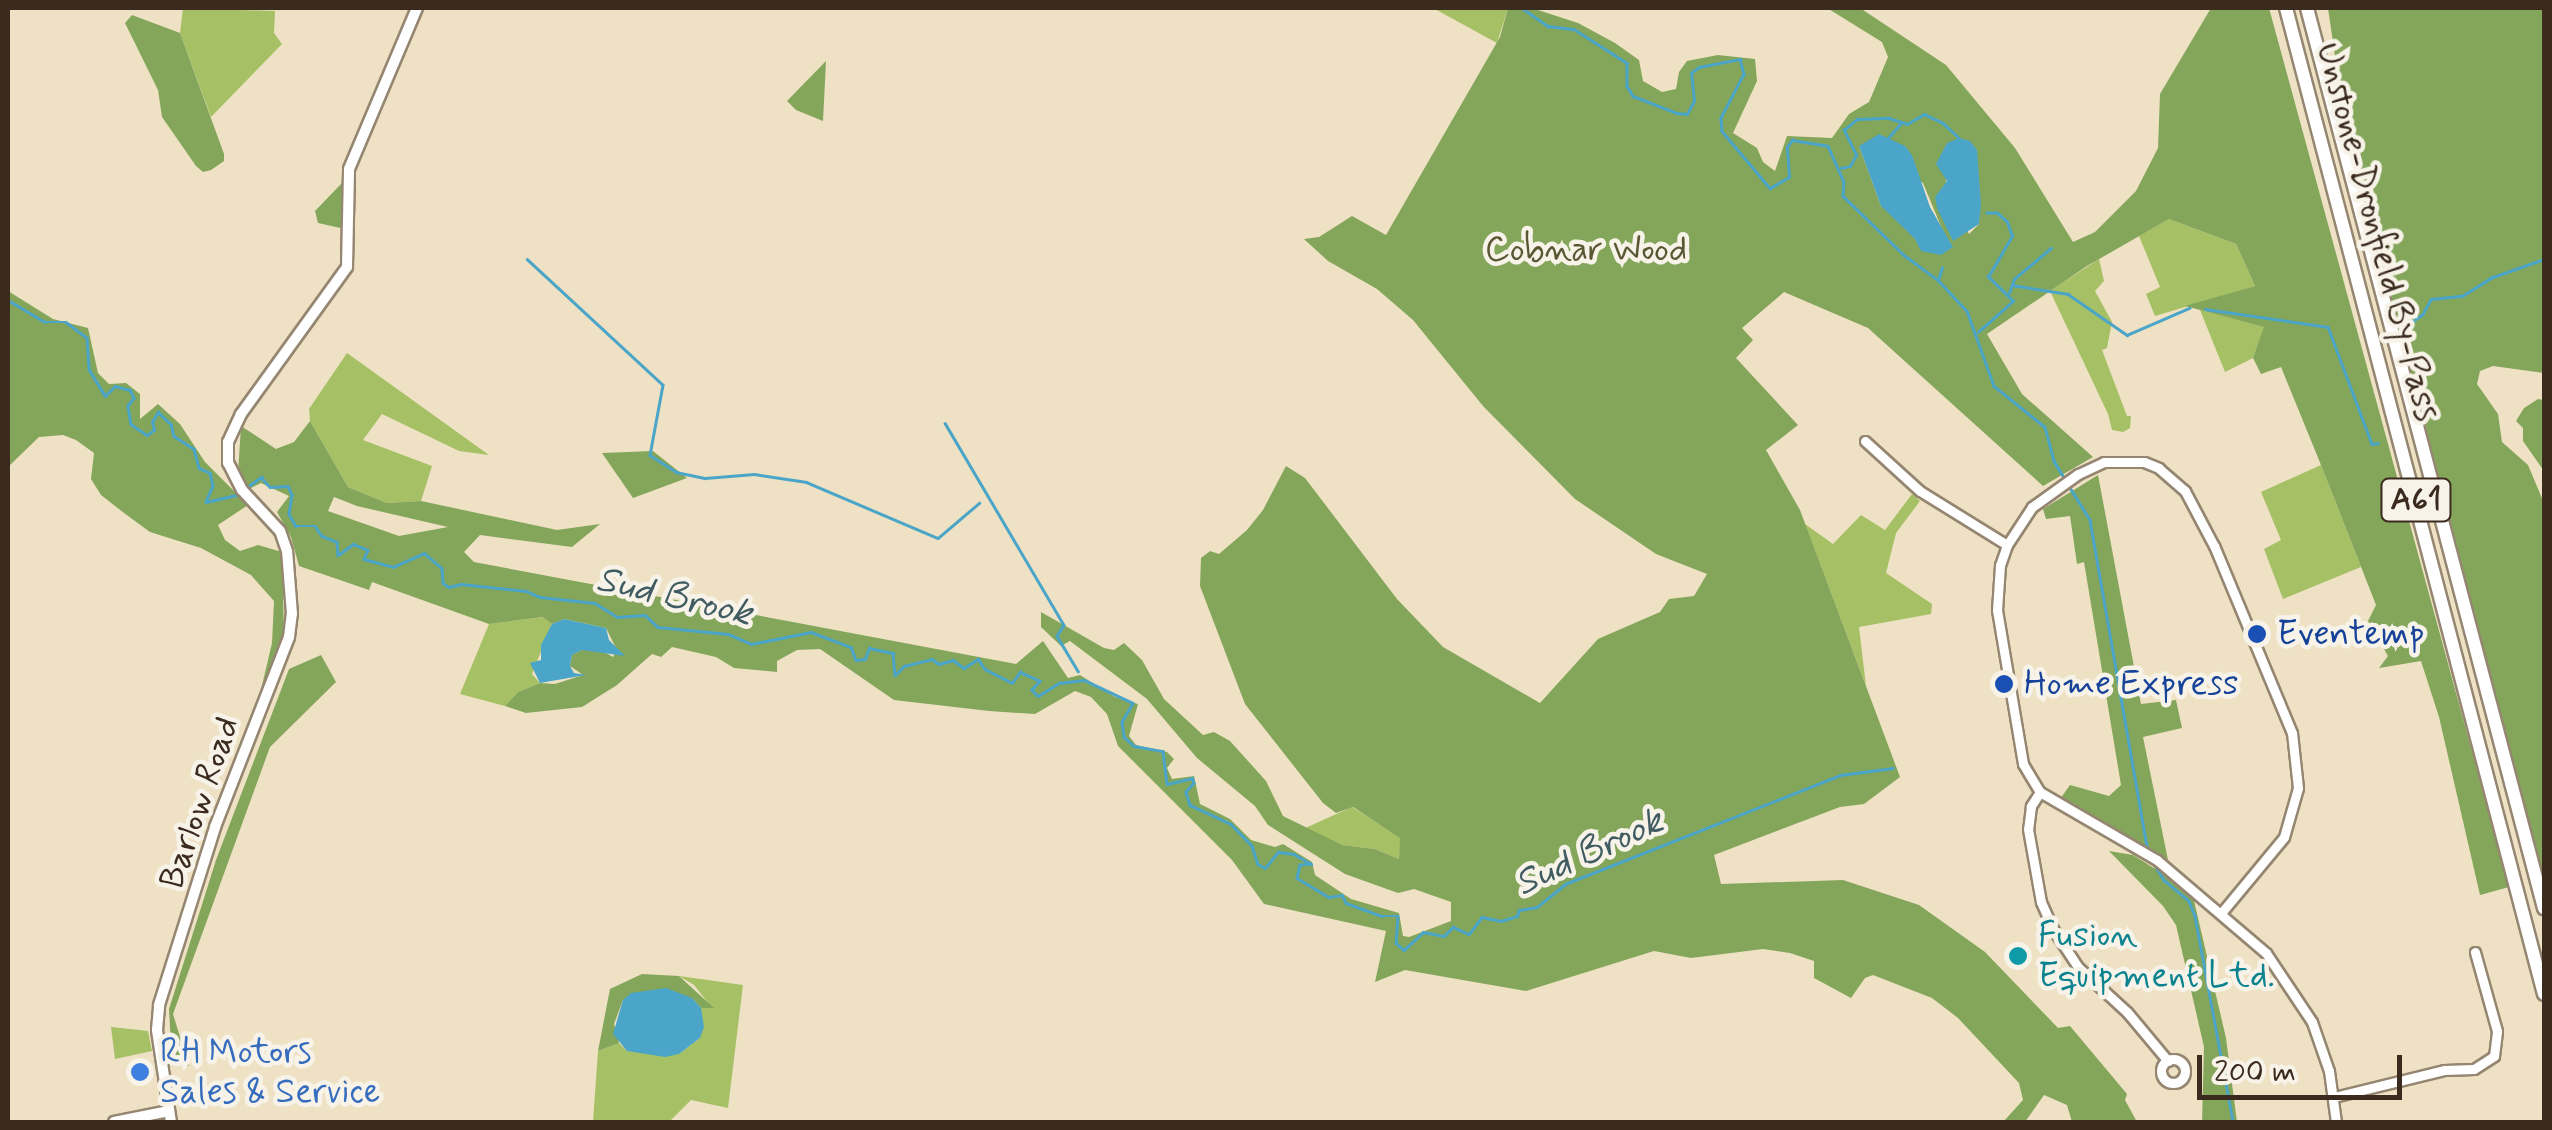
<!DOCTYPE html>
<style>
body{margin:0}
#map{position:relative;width:2552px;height:1130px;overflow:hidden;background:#efe1c4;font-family:Mynerve,sans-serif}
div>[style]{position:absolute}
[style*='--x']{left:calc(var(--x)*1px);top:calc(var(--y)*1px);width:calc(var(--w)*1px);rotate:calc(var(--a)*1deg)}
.green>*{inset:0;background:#a6c066}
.forest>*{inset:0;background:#84a65b}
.water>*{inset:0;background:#4aa5c8}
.stream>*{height:2.5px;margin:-1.25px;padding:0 1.25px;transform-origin:1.25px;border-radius:1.25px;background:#4aa5c8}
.roads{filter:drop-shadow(2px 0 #958671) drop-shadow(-2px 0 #958671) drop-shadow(0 2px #958671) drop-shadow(0 -2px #958671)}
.minor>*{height:9px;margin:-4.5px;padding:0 4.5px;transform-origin:4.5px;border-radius:4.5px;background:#fff}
.minor>.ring{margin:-4.5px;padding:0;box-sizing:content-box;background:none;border:9px solid #fff;border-radius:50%}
.major>*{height:10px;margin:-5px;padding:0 5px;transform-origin:5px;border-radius:5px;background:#fff}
.highway>*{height:12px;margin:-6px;padding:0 6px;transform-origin:6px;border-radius:6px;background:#fff}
.dots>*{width:28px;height:28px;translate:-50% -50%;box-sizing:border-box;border:5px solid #f7f3e8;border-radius:50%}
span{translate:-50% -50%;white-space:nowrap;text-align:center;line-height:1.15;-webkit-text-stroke:9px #f7f3e8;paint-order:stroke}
.shield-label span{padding:2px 8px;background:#f7f3e8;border:2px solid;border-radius:8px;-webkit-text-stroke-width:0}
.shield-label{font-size:32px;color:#3b2a1e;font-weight:700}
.street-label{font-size:35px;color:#3b2a1e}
.park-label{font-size:35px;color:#5b5734}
.transit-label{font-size:35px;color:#164399}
.left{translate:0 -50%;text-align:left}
.culture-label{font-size:35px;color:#0d838f}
.shop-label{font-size:35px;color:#366cbe}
.water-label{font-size:38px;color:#415b62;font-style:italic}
.frame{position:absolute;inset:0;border:10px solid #3b2a1e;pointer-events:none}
.scale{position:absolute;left:2197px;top:1055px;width:205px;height:45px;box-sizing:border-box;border:5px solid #3b2a1e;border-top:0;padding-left:12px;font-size:30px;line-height:35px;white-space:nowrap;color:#3b2a1e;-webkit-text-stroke:8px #f7f3e8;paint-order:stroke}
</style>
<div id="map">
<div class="green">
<div style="clip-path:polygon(183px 8px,275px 11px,274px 33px,282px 44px,211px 117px,180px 33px)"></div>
<div style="clip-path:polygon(1433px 8px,1508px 8px,1497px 43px)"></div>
<div style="clip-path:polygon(2169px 219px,2236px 244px,2255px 286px,2155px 316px,2146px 294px,2160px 287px,2139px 236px)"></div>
<div style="clip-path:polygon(2099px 259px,2104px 281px,2095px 291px,2112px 322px,2107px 348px,2102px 350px,2127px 416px,2131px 416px,2130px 428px,2123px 432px,2112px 430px,2108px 414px,2050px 291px)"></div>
<div style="clip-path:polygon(2200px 310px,2265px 327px,2253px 358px,2225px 372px)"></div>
<div style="clip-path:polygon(347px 353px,489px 455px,459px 451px,382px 414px,363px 440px,432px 466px,421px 501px,387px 503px,348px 487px,310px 421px,309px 409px)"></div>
<div style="clip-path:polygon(2321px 465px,2361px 567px,2283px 599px,2264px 549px,2281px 540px,2261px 492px)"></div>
<div style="clip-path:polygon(1912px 494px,1920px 501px,1896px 533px,1886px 573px,1932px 604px,1931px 614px,1859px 627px,1866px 686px,1805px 524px,1833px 544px,1861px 515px,1885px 530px)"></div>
<div style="clip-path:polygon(544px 617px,552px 624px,532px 674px,540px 683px,518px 692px,505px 706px,460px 694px,489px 624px)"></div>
<div style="clip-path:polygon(1352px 807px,1401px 838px,1399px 859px,1375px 849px,1342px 845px,1303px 829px)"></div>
<div style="clip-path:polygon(679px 976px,743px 985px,728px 1108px,691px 1100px,669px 1122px,593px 1122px,598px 1051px,619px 1043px,627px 1051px,679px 1054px,700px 1038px,701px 1008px,712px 1008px,694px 985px)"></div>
<div style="clip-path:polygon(111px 1027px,148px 1031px,152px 1051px,115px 1059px)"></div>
</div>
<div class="forest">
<div style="clip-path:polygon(evenodd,1508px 8px,1532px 8px,1578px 23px,1615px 43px,1639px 60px,1643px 81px,1662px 92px,1676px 89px,1679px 72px,1687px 61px,1718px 55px,1755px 59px,1757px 81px,1733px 133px,1757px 148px,1763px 162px,1775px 171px,1787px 136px,1832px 138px,1849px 114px,1869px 102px,1888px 57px,1882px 42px,1827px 8px,1860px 8px,1946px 65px,2015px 148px,2073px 242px,2095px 232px,2136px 191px,2158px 148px,2160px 94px,2211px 8px,2269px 8px,2509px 887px,2480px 895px,2439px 717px,2421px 661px,2379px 668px,2388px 656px,2368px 621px,2376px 605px,2321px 465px,2281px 367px,2261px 374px,2253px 358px,2264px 327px,2185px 306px,2255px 286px,2236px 244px,2169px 219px,2087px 266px,1987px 334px,2022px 394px,2093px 457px,2043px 486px,1868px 328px,1784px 292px,1742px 328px,1753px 340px,1736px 358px,1798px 425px,1766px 450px,1800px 510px,1900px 777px,1864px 804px,1840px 807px,1714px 855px,1721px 884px,1843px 880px,1919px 905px,1985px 952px,2058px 1028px,2070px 1026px,2127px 1094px,2125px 1100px,2137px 1122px,2072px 1122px,2067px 1105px,2044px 1095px,2025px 1122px,2003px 1122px,2023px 1100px,2019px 1083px,1958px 1018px,1932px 998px,1873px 975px,1865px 978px,1851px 998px,1814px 978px,1814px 961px,1790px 953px,1763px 949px,1691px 958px,1654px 951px,1526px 991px,1405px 970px,1375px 982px,1386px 931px,1264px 904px,1232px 860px,1118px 746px,1107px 714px,1091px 697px,1075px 691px,1035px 714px,989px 711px,894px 700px,820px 649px,797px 650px,777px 661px,777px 672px,734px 668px,716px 657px,672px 647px,661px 657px,652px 654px,617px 685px,582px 707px,526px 713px,505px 706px,518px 692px,540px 683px,555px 684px,583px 675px,570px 666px,572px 655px,582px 650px,601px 650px,613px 657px,617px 650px,606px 628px,564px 619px,552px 624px,543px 617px,489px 624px,372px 582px,369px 590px,299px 566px,291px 537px,277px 512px,289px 496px,261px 483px,247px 490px,238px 473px,241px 426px,276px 449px,294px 442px,310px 421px,348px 487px,387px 503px,421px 501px,557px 530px,600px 524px,572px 547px,480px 535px,464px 552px,474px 562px,1016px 664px,1043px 641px,1068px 678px,1080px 675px,1115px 697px,1138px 704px,1129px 736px,1136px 745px,1167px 752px,1174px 759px,1167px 768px,1172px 779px,1194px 776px,1200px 804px,1230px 819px,1251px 840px,1275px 847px,1283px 844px,1312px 862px,1315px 875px,1351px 899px,1399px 913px,1403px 936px,1409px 937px,1451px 921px,1451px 902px,1414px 889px,1398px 893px,1345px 874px,1268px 825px,1255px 806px,1197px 758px,1147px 699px,1070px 641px,1061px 646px,1041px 627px,1041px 612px,1104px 648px,1114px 650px,1124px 643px,1142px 660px,1164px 699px,1203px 735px,1214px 732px,1230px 741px,1266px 781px,1283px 816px,1342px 845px,1375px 849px,1399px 859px,1400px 838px,1353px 807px,1336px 813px,1323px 803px,1245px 704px,1200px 586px,1201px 558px,1210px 551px,1219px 554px,1247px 530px,1263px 510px,1286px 466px,1305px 478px,1397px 599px,1443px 647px,1540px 703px,1598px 639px,1660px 612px,1669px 599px,1694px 596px,1707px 574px,1656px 554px,1575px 499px,1483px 406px,1413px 320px,1377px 289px,1328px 261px,1304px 239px,1319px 237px,1352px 216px,1386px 235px,1500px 37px,1508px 8px,1859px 146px,1923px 183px,1945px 236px,1881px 206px,1859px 146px,1508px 8px,1946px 175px,1980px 188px,1979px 224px,1969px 234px,1946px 187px,1946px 175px,1508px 8px,334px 497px,357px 506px,448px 527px,399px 536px,328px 511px,334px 497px)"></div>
<div style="clip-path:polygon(2328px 8px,2544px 8px,2544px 373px,2493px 366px,2480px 371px,2477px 384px,2498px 414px,2502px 442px,2528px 465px,2544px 503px,2544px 878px,2343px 112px)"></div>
<div style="clip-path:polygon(132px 15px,180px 33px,224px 154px,224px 161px,211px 170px,203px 172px,196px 166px,162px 117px,158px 90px,125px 23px)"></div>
<div style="clip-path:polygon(826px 61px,823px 121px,796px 110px,787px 101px)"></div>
<div style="clip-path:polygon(342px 183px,345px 229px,318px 223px,315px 211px)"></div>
<div style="clip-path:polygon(8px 291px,53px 319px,88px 328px,98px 373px,109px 384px,126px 383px,140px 394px,140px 419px,158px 404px,180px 424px,205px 462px,248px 505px,218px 525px,225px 540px,240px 551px,258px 545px,282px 552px,284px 634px,260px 694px,272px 643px,274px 601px,251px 575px,201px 548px,150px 532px,124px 513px,101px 495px,91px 479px,94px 453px,76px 440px,63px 435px,39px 437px,8px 467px)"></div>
<div style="clip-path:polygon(2538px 399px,2544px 400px,2544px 471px,2523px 441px,2523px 428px,2516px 421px,2524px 408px)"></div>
<div style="clip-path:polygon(653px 451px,687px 478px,633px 498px,602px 453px)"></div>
<div style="clip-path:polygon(2098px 475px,2141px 704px,2176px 700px,2182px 728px,2143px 737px,2168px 860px,2060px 799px,2070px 785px,2109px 796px,2121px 785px,2084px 562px,2077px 564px,2070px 516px,2046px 519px,2043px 509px)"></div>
<div style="clip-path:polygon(321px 655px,336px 682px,270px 747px,173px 1014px,189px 1066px,172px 1064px,169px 1009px,216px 860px,289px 669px)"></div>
<div style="clip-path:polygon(2109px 851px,2133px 855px,2192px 892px,2226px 1038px,2237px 1122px,2202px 1122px,2204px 1047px,2176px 925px,2163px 906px)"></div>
<div style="clip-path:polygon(642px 974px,679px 976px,714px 1008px,701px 1008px,692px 998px,623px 1000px,614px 1024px,619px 1043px,598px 1051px,610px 989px)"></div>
</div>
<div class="water">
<div style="clip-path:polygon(1879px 134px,1905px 146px,1912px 155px,1930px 207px,1953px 247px,1941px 255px,1921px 251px,1915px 239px,1881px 206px,1859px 146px)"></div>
<div style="clip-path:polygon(1959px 138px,1970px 141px,1977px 150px,1981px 205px,1979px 224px,1953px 241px,1937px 208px,1935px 197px,1947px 181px,1936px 164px,1947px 143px)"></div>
<div style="clip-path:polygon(564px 619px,606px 628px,609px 640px,625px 656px,582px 650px,572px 655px,570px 666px,574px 673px,586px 675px,540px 683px,530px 663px,541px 660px,541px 645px,552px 624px)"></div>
<div style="clip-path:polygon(666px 988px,692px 998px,701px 1008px,704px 1027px,700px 1038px,679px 1054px,665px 1057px,627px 1051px,613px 1034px,623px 1000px,631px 993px)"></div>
</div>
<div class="stream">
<div style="--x:1522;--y:8;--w:32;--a:35"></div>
<div style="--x:1548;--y:26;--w:26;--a:7"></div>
<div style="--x:1574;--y:29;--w:63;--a:32.7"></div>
<div style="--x:1627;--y:63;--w:23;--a:90"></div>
<div style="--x:1627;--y:86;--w:12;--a:59"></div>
<div style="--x:1633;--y:96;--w:47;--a:21.1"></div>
<div style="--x:1677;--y:113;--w:10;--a:6"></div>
<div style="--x:1687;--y:114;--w:15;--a:-62"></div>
<div style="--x:1694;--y:101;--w:28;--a:-96"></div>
<div style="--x:1691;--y:73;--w:10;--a:-37"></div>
<div style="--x:1699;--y:67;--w:42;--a:-11"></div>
<div style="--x:1740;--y:59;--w:16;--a:75"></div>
<div style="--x:1744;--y:74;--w:50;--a:117.6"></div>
<div style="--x:1721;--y:118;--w:13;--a:86"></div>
<div style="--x:1722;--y:131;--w:75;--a:49.9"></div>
<div style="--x:1770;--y:188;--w:22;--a:-30"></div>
<div style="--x:1789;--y:177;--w:30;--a:-94"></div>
<div style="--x:1787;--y:147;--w:9;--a:-54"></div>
<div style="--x:1792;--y:140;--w:36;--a:9"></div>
<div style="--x:1828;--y:146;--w:39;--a:66"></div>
<div style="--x:1844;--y:182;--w:14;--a:94"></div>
<div style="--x:1843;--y:196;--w:85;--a:44"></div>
<div style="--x:1904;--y:255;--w:42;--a:36.3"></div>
<div style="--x:1938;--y:280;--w:42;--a:46.9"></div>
<div style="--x:1967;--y:311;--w:80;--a:70.2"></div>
<div style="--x:1994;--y:386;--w:65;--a:38.8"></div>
<div style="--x:2045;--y:427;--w:35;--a:75"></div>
<div style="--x:2054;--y:461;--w:21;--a:59"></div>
<div style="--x:1888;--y:138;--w:18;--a:-49"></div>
<div style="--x:1841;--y:168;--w:9;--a:-13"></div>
<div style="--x:1850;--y:166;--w:13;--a:-61"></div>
<div style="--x:1856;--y:155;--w:28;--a:-116"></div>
<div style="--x:1844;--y:130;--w:17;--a:-40"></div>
<div style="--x:1857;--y:119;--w:32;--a:-2"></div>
<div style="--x:1889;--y:118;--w:19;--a:18"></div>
<div style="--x:1907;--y:124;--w:20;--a:-30"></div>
<div style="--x:1924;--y:114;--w:21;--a:25"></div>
<div style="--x:1943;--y:123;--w:22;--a:43"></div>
<div style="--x:527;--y:259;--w:185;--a:42.8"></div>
<div style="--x:663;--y:385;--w:71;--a:100.5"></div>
<div style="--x:650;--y:455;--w:31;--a:33"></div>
<div style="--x:676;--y:472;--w:30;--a:12"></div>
<div style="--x:705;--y:478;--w:49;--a:-4.7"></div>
<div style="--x:754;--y:474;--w:53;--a:8.7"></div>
<div style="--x:806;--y:482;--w:143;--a:23"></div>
<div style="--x:938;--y:538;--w:54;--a:-40.5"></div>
<div style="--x:1938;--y:280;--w:13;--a:-72"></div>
<div style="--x:2012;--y:285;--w:57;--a:9.1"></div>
<div style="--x:2068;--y:294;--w:72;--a:34.8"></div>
<div style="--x:2127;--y:335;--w:68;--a:-23.5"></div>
<div style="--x:2009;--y:293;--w:15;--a:-70"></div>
<div style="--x:2014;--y:279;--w:48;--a:-40"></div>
<div style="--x:8;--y:300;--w:43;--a:30.7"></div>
<div style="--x:45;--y:322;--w:21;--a:0"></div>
<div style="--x:66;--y:322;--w:26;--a:37"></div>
<div style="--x:87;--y:338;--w:31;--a:86"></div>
<div style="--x:89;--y:369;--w:31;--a:59"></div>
<div style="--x:105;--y:396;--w:14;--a:-45"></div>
<div style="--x:115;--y:386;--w:16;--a:15"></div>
<div style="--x:130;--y:390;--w:9;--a:63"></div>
<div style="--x:134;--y:398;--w:10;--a:127"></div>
<div style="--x:128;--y:406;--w:18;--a:81"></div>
<div style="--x:131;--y:424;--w:19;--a:35"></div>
<div style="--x:147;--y:435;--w:9;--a:-36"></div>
<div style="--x:154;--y:430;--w:8;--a:-104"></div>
<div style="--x:152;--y:422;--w:12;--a:-59"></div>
<div style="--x:158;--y:412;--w:18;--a:43"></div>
<div style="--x:171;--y:424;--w:12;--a:76"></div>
<div style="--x:174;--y:436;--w:24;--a:33"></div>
<div style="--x:194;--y:449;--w:20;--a:75"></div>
<div style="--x:199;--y:468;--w:12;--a:24"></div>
<div style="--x:210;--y:473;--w:13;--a:77"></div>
<div style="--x:213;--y:486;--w:17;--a:114"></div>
<div style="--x:206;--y:502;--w:36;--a:-13"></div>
<div style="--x:2205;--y:309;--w:124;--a:8.3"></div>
<div style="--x:2328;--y:327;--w:125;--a:69.4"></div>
<div style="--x:2372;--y:444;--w:6;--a:-9"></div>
<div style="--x:2404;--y:327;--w:22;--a:-34"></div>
<div style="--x:2422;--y:315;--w:18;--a:-61"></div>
<div style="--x:2431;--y:299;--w:31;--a:-6"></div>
<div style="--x:2462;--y:296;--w:36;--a:-32"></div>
<div style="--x:2493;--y:277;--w:54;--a:-19.4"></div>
<div style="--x:1978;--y:332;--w:47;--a:-41.5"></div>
<div style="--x:2013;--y:301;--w:35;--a:-136"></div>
<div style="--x:1988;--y:277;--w:48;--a:-59.7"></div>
<div style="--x:2012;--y:236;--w:15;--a:-110"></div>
<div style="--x:2007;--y:222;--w:13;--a:-138"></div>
<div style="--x:1997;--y:213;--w:10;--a:180"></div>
<div style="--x:945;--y:423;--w:234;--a:59.5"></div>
<div style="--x:1064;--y:625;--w:13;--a:122"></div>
<div style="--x:1057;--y:636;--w:41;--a:59"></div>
<div style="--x:2069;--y:486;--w:40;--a:58"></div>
<div style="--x:2090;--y:520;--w:337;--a:80.1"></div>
<div style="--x:246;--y:488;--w:19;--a:-36"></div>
<div style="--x:261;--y:477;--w:13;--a:48"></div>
<div style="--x:270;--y:487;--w:18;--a:-3"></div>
<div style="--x:288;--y:486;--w:10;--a:66"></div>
<div style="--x:292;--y:495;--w:19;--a:99"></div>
<div style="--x:289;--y:514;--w:14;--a:60"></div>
<div style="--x:296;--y:526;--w:19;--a:0"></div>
<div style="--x:315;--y:526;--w:12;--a:55"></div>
<div style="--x:322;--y:536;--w:16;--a:22"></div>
<div style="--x:337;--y:542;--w:13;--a:86"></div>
<div style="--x:338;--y:555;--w:19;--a:-36"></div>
<div style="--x:353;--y:544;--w:16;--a:22"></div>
<div style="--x:368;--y:550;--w:10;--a:114"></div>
<div style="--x:364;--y:559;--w:30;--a:15"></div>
<div style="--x:393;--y:567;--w:34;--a:-24"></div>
<div style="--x:424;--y:553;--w:23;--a:40"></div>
<div style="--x:442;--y:568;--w:15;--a:86"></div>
<div style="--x:443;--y:583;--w:7;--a:34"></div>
<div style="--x:449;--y:587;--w:12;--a:-14"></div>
<div style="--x:461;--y:584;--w:65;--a:6.1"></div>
<div style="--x:526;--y:591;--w:15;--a:23"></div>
<div style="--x:540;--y:597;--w:55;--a:6.2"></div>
<div style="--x:595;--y:603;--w:26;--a:32"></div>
<div style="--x:617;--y:617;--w:28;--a:-4"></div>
<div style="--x:645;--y:615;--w:18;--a:43"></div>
<div style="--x:658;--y:627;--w:70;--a:5.7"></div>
<div style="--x:728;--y:634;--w:25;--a:23"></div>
<div style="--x:751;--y:644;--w:61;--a:-11.3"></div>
<div style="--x:811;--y:632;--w:43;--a:20.6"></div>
<div style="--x:851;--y:647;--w:14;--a:69"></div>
<div style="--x:856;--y:660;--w:9;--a:-6"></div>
<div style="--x:865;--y:659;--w:12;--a:-70"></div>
<div style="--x:869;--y:648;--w:25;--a:12"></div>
<div style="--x:893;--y:653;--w:22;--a:85"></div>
<div style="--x:895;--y:675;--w:13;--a:-45"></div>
<div style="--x:904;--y:666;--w:29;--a:-14"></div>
<div style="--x:932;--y:659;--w:9;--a:36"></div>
<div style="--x:939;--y:664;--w:15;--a:-16"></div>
<div style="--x:953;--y:660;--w:14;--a:36"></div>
<div style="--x:964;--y:668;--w:17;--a:-33"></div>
<div style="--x:978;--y:659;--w:12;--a:55"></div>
<div style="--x:985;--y:669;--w:30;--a:27"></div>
<div style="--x:1012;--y:683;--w:14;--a:-54"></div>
<div style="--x:1020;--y:672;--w:22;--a:24"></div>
<div style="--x:1040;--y:681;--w:12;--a:132"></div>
<div style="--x:1032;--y:690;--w:8;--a:45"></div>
<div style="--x:1038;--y:696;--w:25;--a:-32"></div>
<div style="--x:1059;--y:683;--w:25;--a:-7"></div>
<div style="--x:1084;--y:680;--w:54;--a:25.1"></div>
<div style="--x:1133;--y:703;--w:22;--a:120"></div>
<div style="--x:1122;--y:722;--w:15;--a:82"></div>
<div style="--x:1124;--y:737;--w:13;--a:42"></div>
<div style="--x:1134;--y:746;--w:29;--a:10"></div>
<div style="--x:1163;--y:751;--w:33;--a:83"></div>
<div style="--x:1167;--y:784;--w:26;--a:-13"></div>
<div style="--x:1192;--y:778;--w:5;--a:68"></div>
<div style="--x:1194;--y:783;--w:12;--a:132"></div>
<div style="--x:1186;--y:792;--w:14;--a:73"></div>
<div style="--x:1190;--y:805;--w:45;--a:24.9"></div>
<div style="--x:1231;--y:824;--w:30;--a:46"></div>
<div style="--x:1252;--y:846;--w:19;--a:72"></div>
<div style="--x:1258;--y:864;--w:8;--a:30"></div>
<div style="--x:1265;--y:868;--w:21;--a:-51"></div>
<div style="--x:1278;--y:852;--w:16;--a:7"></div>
<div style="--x:1294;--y:854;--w:20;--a:30"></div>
<div style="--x:1311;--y:864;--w:11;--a:175"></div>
<div style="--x:1300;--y:865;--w:13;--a:103"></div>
<div style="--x:1297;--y:878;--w:37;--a:31"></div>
<div style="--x:1329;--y:897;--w:13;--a:-9"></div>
<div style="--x:1342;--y:895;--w:9;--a:63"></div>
<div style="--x:1346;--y:903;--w:38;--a:20"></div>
<div style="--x:1382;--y:916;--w:16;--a:0"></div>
<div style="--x:1398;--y:916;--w:27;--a:94"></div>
<div style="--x:1396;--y:943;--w:11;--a:41"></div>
<div style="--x:1404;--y:950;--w:26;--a:-43"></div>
<div style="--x:1423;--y:932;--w:21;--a:11"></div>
<div style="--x:1444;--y:936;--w:13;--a:-45"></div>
<div style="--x:1453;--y:927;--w:17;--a:24"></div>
<div style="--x:1469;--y:934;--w:21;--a:-53"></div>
<div style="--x:1482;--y:917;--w:19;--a:12"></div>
<div style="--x:1501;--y:921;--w:17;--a:-17"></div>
<div style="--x:1517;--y:916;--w:6;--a:-72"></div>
<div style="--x:1519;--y:910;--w:18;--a:-9"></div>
<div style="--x:1537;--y:907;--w:36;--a:-39"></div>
<div style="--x:1565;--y:884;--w:296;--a:-21.6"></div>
<div style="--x:1840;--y:775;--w:53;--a:-7.5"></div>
<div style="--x:2151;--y:859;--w:25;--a:58"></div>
<div style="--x:2164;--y:880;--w:33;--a:40"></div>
<div style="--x:2189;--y:901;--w:16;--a:68"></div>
<div style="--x:2195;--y:916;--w:209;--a:79.5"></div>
</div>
<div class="roads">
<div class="minor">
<div style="--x:1865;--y:441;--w:74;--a:42.3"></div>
<div style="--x:1920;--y:491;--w:102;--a:31.8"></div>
<div style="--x:2040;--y:792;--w:17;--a:123"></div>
<div style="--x:2031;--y:806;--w:23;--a:97"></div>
<div style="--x:2028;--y:829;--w:74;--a:79.9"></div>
<div style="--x:2041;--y:902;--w:30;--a:66"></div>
<div style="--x:2053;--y:929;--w:45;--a:56.7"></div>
<div style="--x:2078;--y:967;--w:67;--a:42.6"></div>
<div style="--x:2127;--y:1012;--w:64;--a:50.1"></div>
<div style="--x:2222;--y:912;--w:97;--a:-50.4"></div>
<div style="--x:2284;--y:837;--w:51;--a:-74.1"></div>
<div style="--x:2298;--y:788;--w:55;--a:-96.2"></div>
<div style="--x:2292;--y:733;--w:203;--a:-112.6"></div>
<div style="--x:2214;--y:546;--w:62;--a:-117.8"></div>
<div style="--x:2185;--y:491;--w:35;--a:-139"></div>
<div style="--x:2159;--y:468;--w:16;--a:-158"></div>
<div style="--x:2144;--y:462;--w:40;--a:180"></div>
<div style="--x:2104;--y:462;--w:29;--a:155"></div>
<div style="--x:2078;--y:474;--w:57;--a:144.3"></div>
<div style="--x:2032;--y:507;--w:45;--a:123.3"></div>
<div style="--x:2007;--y:545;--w:21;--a:109"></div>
<div style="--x:2000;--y:565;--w:45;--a:93.8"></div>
<div style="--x:1997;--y:610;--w:156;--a:80.4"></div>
<div style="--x:2023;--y:764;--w:33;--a:59"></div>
<div style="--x:2040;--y:792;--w:135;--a:30.2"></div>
<div style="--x:2157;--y:860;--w:143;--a:40.5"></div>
<div style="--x:2266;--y:953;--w:83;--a:56.3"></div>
<div style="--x:2312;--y:1022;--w:52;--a:70.9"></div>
<div style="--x:2329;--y:1071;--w:51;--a:82.2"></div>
<div class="ring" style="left:2161px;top:1059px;width:15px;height:15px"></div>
<div style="--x:2334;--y:1097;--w:113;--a:-13.8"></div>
<div style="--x:2444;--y:1070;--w:30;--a:-2"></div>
<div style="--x:2474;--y:1069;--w:24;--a:-33"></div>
<div style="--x:2494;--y:1056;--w:25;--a:-83"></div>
<div style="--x:2497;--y:1031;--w:82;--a:-105.6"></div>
</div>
<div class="major">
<div style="--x:114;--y:1122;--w:56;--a:-11.3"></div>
<div style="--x:171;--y:1122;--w:93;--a:-98.7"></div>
<div style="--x:157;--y:1030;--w:25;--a:-85"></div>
<div style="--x:159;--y:1005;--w:187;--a:-72.5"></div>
<div style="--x:215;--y:827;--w:204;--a:-68.7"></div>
<div style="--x:289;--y:637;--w:23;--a:-83"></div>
<div style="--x:292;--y:614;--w:63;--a:-94.5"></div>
<div style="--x:287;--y:551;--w:21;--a:-109"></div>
<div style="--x:280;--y:531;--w:56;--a:-132.8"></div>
<div style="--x:242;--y:490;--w:30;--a:-117"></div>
<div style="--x:228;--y:463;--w:21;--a:-90"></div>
<div style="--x:228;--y:442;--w:31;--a:-65"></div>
<div style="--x:241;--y:414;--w:181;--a:-54.2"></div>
<div style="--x:347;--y:267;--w:98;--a:-88.8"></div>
<div style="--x:349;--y:169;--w:175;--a:-67.1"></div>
</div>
<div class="highway">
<div style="--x:2286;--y:8;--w:1019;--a:75.34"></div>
<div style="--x:2307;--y:8;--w:931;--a:75.25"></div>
</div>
</div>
<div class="dots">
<div style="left:2257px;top:634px;background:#1a4fb4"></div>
<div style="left:2004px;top:684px;background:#1a4fb4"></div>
<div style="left:2018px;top:956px;background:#0f9aa8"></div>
<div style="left:140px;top:1072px;background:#3f7fe0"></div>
</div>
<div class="shield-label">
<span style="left:2416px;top:500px">A61</span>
</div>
<div class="street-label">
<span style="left:2377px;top:232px;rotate:75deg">Unstone-Dronfield By-Pass</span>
<span style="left:200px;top:803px;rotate:-71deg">Barlow Road</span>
</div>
<div class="park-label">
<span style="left:1586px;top:250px">Cobnar Wood</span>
</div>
<div class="transit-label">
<span class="left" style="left:2277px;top:634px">Eventemp</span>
<span class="left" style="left:2024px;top:684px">Home Express</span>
</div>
<div class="culture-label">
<span class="left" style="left:2038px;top:956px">Fusion<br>Equipment Ltd.</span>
</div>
<div class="shop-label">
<span class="left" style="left:160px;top:1072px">RH Motors<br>Sales &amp; Service</span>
</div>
<div class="water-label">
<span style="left:674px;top:597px;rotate:13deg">Sud Brook</span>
<span style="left:1589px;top:853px;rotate:-25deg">Sud Brook</span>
</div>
<div class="frame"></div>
<div class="scale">200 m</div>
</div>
